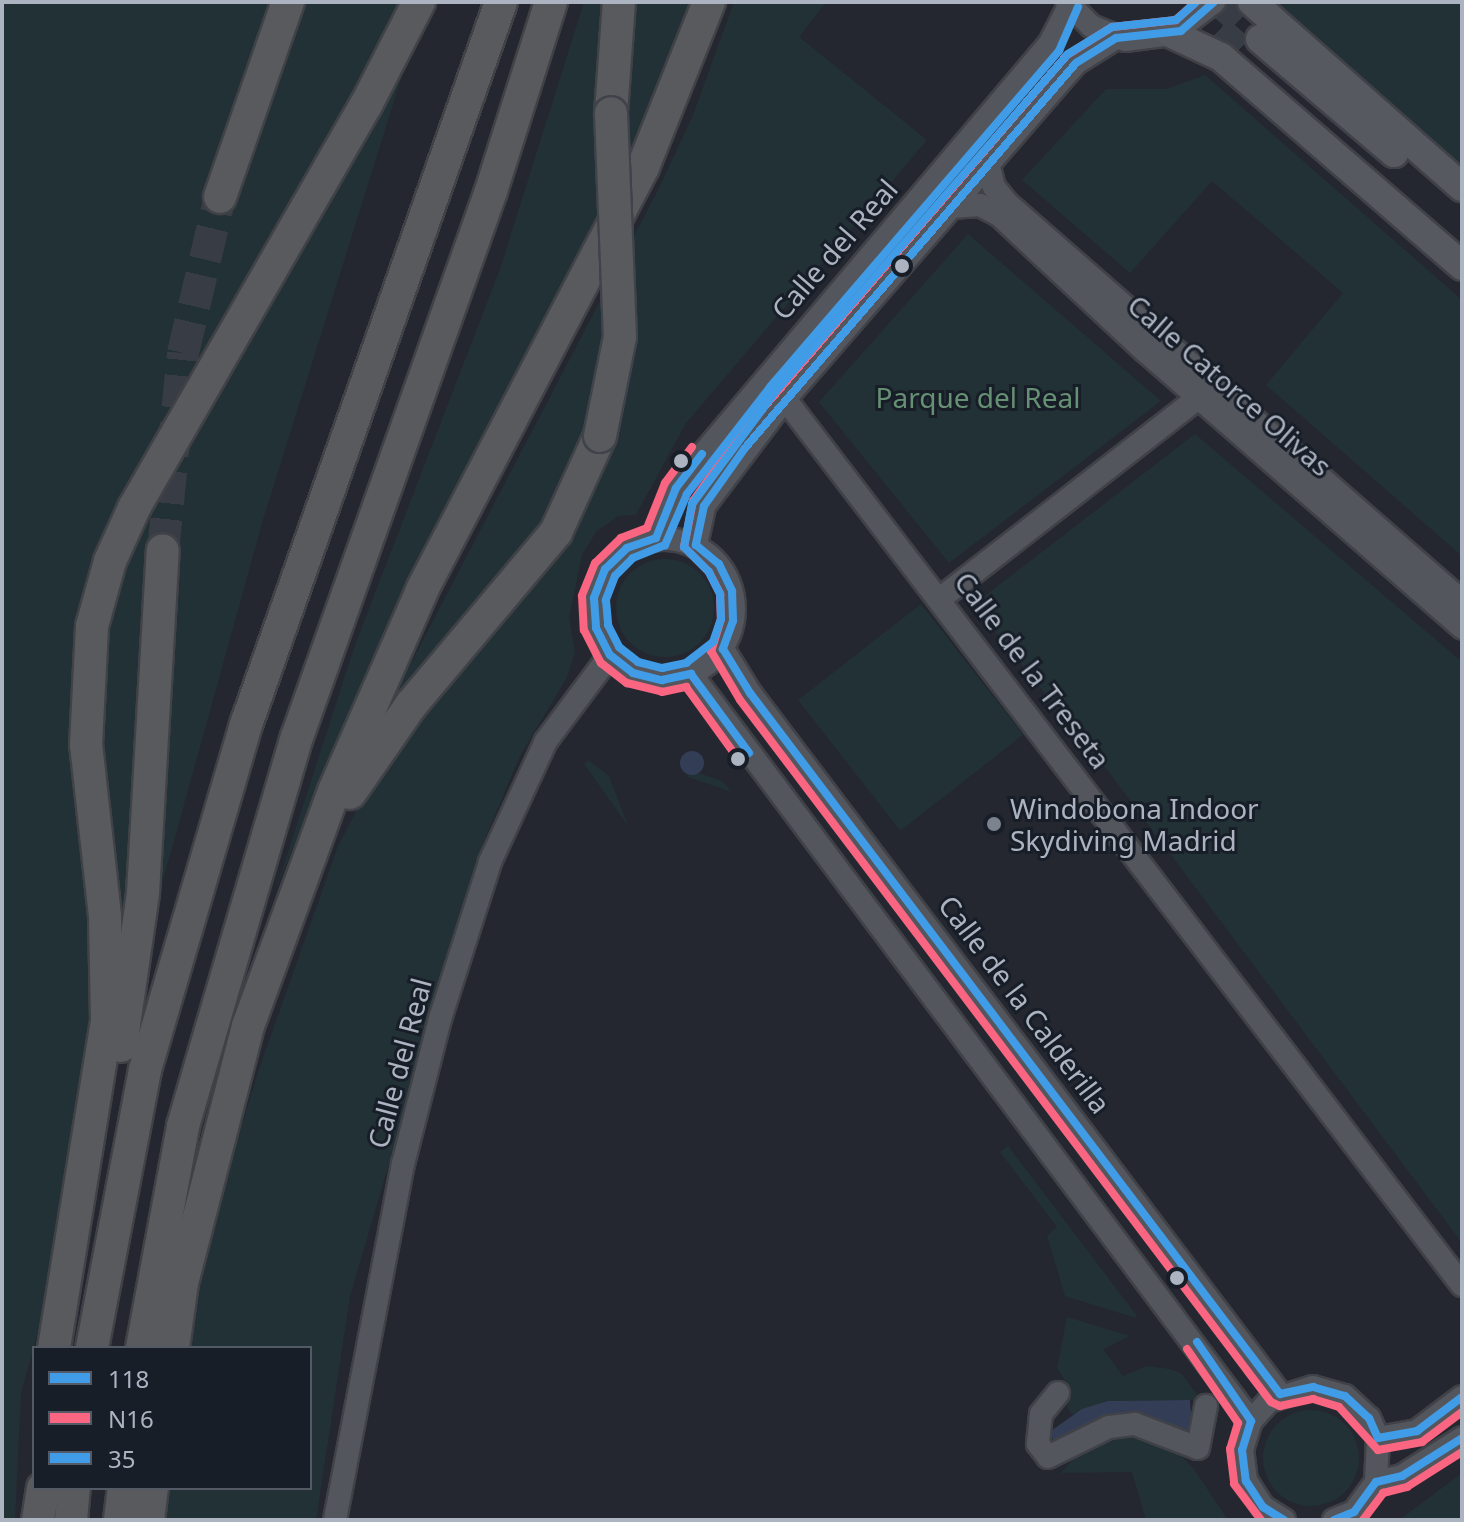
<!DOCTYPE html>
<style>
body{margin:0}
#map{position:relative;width:1464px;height:1522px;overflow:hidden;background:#24272f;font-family:"Noto Sans",sans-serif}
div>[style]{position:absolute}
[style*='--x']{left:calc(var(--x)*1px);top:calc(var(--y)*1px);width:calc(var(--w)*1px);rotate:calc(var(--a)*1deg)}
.green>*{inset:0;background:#223135;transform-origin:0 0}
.round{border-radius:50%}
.water>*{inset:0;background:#333e56}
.major-tunnel>*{height:28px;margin-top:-14px;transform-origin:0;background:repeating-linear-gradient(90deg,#383c45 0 28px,transparent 0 42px)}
.highway-tunnel>*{height:32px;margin-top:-16px;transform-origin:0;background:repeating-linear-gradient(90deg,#383c45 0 32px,transparent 0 48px)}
.roads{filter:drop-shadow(2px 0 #404248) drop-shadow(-2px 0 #404248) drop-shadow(0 2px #404248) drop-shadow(0 -2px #404248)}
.minor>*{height:22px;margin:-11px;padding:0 11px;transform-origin:11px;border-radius:11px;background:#54565d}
.minor>.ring{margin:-11px;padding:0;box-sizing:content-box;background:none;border:22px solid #54565d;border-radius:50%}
.major>*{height:28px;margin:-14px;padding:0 14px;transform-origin:14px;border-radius:14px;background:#56595f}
.highway>*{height:32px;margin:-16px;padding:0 16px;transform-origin:16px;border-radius:16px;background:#585a5e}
.bridges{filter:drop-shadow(2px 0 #40434b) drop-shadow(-2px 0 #40434b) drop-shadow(0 2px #40434b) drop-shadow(0 -2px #40434b)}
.highway-bridge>*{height:32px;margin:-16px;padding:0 16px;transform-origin:16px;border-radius:16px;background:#585a5e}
.bus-1>*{height:8px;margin:-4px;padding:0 4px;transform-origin:4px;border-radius:4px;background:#409ce6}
.bus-2>*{height:8px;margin:-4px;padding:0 4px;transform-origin:4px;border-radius:4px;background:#fa6682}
.bus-3>*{height:8px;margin:-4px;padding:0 4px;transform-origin:4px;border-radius:4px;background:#409ce6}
.dots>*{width:22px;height:22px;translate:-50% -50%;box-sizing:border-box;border:4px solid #181e28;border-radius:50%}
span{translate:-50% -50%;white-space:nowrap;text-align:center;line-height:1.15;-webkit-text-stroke:6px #181e28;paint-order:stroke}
.street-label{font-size:28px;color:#acb3c1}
.park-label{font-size:28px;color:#669074}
.poi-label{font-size:28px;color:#acb3c1}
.left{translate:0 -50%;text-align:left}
.frame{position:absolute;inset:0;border:4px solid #acb3c1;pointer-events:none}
.legend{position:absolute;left:32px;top:1346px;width:280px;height:144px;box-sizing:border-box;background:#181e28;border:2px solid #535a65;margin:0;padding:10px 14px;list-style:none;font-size:24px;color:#acb3c1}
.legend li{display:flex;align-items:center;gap:16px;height:40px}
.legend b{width:40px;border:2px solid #535a65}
</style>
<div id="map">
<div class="green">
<div style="clip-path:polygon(2px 2px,425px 2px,262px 523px,21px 1393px,15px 1520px,2px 1520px)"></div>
<div style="clip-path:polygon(584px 2px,691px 2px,643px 135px,372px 658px,276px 889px,355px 645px,500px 269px)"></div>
<div style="clip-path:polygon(734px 2px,826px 2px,799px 37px,927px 140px,686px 423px,636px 515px,618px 516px,596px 532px,582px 555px,569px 618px,575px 652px,567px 677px,520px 756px,484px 841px,350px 1296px,316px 1520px,159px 1520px,163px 1488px,310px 1488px,310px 1348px,183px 1348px,193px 1284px,258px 1072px,338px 846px,365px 794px,423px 712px,518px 603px,565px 537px,552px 521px,377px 728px,658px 190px,693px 115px)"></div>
<div style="clip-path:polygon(1276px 2px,1462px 2px,1462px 173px,1274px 7px)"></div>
<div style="clip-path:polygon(1205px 75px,1462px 300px,1462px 556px,1266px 385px,1343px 293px,1212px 181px,1130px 273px,1022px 180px,1106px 89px,1167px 89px)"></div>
<div style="clip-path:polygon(968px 234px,1161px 401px,949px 563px,819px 402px)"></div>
<div style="clip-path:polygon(1195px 434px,1462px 662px,1462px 1243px,1108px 771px,973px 605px)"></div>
<div class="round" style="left:616px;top:559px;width:98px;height:98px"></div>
<div style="left:921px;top:604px;width:166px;height:156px;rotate:52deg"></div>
<div style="clip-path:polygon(588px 760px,609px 776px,628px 826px,584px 764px)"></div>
<div style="clip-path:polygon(699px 773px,722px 781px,732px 792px,685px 776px)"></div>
<div style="clip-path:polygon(1008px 1146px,1137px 1316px,1136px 1318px,1065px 1296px,1047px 1236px,1057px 1227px,1000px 1152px)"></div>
<div style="clip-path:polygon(1067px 1317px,1130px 1336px,1103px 1349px,1123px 1376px,1147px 1366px,1170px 1369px,1181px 1373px,1201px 1400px,1108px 1401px,1072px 1415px,1067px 1406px,1071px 1390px,1057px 1368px)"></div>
<div class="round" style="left:1263px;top:1410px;width:96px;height:96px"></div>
<div style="clip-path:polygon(1127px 1431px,1178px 1453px,1194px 1469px,1228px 1520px,1146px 1520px,1132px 1472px,1061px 1473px,1082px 1449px)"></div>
<div style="clip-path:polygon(1462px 1473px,1462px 1520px,1399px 1520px)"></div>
</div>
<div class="water">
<div class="round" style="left:680px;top:751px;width:24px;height:24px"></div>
<div style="clip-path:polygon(1190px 1400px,1192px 1431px,1126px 1414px,1099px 1418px,1058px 1445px,1048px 1433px,1082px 1409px,1108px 1401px)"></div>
</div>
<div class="major-tunnel">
<div style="--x:1188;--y:2;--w:76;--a:41.8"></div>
<div style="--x:1218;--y:2;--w:56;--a:41.4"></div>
</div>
<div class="highway-tunnel">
<div style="--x:163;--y:551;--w:199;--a:-84.2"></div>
<div style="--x:183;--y:353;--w:160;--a:-76.7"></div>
</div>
<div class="roads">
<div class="minor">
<div style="--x:1067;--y:2;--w:34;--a:45"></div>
<div style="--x:1091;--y:26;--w:37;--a:22"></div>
<div style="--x:1125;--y:40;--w:47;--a:-7.3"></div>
<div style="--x:1172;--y:34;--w:53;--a:-37.3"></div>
<div style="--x:989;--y:167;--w:21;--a:76"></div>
<div style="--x:994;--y:187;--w:22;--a:51"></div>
<div style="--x:1008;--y:204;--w:603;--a:41.17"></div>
<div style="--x:952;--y:207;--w:28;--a:-4"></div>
<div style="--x:980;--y:205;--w:21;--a:28"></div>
<div style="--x:999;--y:215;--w:200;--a:43"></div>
<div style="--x:1145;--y:351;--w:421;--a:41.1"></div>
<div style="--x:785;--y:399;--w:1115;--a:52.62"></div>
<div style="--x:656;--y:538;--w:54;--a:-68.2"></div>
<div style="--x:676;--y:488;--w:25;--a:-53"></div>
<div style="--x:691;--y:468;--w:556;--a:-49.81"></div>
<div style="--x:1050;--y:43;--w:42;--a:-62.8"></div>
<div class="ring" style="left:594px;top:539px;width:118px;height:118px"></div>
<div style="--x:696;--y:545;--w:40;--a:-78"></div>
<div style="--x:704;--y:506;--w:134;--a:-52.9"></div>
<div style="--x:785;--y:399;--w:444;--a:-49.1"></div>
<div style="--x:1076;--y:63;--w:47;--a:-32"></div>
<div style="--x:941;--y:598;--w:326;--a:-37.9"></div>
<div style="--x:723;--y:649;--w:52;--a:58.5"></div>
<div style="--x:750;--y:693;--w:879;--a:52.91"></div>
<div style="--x:691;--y:674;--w:934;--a:53.14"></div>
<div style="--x:1058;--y:1393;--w:27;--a:129"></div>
<div style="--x:1041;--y:1414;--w:30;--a:96"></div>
<div style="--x:1038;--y:1444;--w:16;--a:52"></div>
<div style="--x:1048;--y:1457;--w:68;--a:-26.2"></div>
<div style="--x:1109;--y:1427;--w:26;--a:-7"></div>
<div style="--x:1135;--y:1424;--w:67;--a:20.9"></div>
<div style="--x:1198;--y:1448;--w:43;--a:-79.2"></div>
<div style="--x:1378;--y:1438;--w:40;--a:-10"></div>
<div style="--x:1417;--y:1431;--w:56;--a:-37.1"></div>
<div style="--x:1376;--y:1482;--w:27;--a:-13"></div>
<div style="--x:1402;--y:1476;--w:71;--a:-32.3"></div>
<div style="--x:335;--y:1520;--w:362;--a:-79.2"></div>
<div style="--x:403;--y:1164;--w:150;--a:-75.7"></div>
<div style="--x:440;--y:1019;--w:165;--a:-72.3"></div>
<div style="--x:490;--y:862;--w:133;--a:-65.2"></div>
<div style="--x:546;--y:741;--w:107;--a:-53.3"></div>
<div style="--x:1284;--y:1520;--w:25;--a:-148"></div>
<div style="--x:1263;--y:1507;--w:31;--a:-123"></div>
<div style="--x:1246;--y:1481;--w:31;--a:-97"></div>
<div style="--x:1242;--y:1450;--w:30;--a:-73"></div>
<div style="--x:1251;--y:1421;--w:27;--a:-48"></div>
<div style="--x:1269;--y:1401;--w:46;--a:-17.7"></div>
<div style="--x:1313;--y:1387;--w:33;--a:16"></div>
<div style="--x:1345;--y:1396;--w:33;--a:43"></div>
<div style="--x:1369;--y:1418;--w:22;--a:66"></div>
<div style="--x:1378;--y:1438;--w:44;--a:92.6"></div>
<div style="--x:1376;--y:1482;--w:37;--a:126"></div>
<div style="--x:1354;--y:1512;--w:22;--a:158"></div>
</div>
<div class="major">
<div style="--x:1252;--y:2;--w:280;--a:41.4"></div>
<div style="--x:1172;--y:34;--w:54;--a:25.1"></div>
<div style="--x:1221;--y:57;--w:319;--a:40.9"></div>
<div style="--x:1260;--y:39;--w:176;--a:40.4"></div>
</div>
<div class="highway">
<div style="--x:611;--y:113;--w:111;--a:-85.9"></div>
<div style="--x:220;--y:197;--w:207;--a:-70.8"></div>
<div style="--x:350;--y:793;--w:107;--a:-55.3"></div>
<div style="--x:411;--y:705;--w:226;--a:-50"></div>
<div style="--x:556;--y:532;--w:106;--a:-65.4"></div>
<div style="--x:121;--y:1046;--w:155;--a:-81.8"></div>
<div style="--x:143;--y:893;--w:343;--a:-86.7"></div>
<div style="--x:54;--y:1348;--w:331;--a:-80.8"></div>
<div style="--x:107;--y:1021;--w:105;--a:-91.1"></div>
<div style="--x:105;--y:916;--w:172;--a:-96.3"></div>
<div style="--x:86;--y:745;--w:119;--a:-87.1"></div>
<div style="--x:92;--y:626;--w:67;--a:-74.5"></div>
<div style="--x:110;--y:561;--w:58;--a:-65.6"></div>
<div style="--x:134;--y:508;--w:465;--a:-60.1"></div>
<div style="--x:366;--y:105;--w:116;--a:-62.8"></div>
<div style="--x:92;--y:1348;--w:283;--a:-79.2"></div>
<div style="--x:145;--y:1070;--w:363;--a:-73.7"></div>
<div style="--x:247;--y:722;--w:763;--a:-70.57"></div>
<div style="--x:142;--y:1348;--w:226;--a:-79.5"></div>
<div style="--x:183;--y:1126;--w:405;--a:-73.7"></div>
<div style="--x:297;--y:737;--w:579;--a:-70.44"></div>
<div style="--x:491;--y:191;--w:198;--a:-72.4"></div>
<div style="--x:173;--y:1348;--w:66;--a:-82.1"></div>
<div style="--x:182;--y:1283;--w:265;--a:-75.6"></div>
<div style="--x:248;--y:1026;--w:250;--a:-69.9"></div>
<div style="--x:334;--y:791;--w:222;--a:-66.3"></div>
<div style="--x:423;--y:588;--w:475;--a:-62.4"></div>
<div style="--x:643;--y:167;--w:178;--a:-68.2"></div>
<div style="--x:38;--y:1520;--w:32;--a:-81"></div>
<div style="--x:71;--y:1520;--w:32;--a:-85"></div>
<div style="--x:120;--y:1520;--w:32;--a:-83"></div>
<div style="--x:148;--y:1520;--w:32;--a:-83"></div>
</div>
</div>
<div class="bridges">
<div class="highway-bridge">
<div style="--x:600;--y:436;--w:101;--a:-78.6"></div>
<div style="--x:620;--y:337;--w:224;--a:-92.3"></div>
</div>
</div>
<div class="bus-1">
<div style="--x:1214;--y:2;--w:44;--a:138.7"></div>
<div style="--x:1181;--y:31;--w:65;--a:173.9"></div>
<div style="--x:1116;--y:38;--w:47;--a:148"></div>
<div style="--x:1076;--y:63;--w:508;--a:130.69"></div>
<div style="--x:745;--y:448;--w:71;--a:125.3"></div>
<div style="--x:704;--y:506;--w:40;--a:102"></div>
<div style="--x:696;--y:545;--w:30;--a:40"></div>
<div style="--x:719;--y:564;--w:30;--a:64"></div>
<div style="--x:732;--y:591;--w:30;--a:88"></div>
<div style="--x:733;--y:621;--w:30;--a:110"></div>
<div style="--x:723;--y:649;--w:52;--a:58.5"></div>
<div style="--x:750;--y:693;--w:879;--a:52.91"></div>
<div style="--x:1280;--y:1394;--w:34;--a:-12"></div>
<div style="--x:1313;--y:1387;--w:33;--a:16"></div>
<div style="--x:1345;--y:1396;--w:33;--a:43"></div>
<div style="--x:1369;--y:1418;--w:22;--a:66"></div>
<div style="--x:1378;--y:1438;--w:40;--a:-10"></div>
<div style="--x:1417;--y:1431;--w:56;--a:-37.1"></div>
<div style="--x:702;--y:454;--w:43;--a:127.4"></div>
<div style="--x:676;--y:488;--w:54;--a:111.8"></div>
<div style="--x:656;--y:538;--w:31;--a:161"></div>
<div style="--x:627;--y:548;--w:30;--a:136"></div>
<div style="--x:605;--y:569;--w:31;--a:111"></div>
<div style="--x:594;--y:598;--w:30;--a:86"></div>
<div style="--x:596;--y:628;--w:30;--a:63"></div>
<div style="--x:610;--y:655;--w:29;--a:38"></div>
<div style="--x:633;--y:673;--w:30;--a:14"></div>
<div style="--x:662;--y:680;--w:30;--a:-12"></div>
<div style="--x:691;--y:674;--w:98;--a:53.7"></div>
<div style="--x:1197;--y:1342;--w:96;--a:55.6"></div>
<div style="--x:1251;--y:1421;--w:30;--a:107"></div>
<div style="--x:1242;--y:1450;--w:31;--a:83"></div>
<div style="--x:1246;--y:1481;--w:31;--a:57"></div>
<div style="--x:1263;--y:1507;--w:25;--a:32"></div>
<div style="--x:1334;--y:1520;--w:22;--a:-22"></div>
<div style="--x:1354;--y:1512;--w:37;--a:-54"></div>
<div style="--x:1376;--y:1482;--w:27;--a:-13"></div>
<div style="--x:1402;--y:1476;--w:71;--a:-32.3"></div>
</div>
<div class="bus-2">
<div style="--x:1196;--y:2;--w:27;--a:138"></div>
<div style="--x:1176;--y:20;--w:64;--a:173.8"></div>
<div style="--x:1112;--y:27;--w:53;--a:148.1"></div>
<div style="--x:1067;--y:55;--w:509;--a:130.7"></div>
<div style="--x:735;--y:441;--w:73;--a:125"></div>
<div style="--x:693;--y:501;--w:47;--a:101.1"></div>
<div style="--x:684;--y:547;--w:35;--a:45"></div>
<div style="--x:709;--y:572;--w:25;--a:63"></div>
<div style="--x:720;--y:594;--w:25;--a:88"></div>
<div style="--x:721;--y:619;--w:34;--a:107"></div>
<div style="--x:711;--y:651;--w:57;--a:59.4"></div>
<div style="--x:740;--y:700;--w:880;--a:52.9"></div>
<div style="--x:1271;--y:1402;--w:10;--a:24"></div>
<div style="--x:1280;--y:1406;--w:34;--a:-12"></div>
<div style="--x:1313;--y:1399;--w:27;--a:17"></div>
<div style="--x:1339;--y:1407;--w:58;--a:47.8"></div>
<div style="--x:1378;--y:1450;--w:45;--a:-10.3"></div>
<div style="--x:1422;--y:1442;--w:50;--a:-36.9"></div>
<div style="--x:692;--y:447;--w:45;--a:126.9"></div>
<div style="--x:665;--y:483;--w:48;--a:111.8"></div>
<div style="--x:647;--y:528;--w:28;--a:159"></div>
<div style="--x:621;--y:538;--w:36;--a:136"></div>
<div style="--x:595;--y:563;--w:35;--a:112"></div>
<div style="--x:582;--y:596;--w:34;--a:87"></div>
<div style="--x:584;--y:630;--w:37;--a:63"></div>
<div style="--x:601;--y:663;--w:33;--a:38"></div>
<div style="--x:627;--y:683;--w:36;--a:14"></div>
<div style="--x:662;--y:692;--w:25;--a:-12"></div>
<div style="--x:686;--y:687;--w:90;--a:54"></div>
<div style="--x:1187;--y:1349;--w:90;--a:55.4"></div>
<div style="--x:1238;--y:1423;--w:27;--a:107"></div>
<div style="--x:1230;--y:1449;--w:35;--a:83"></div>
<div style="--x:1234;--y:1484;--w:45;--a:53.1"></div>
<div style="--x:1363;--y:1520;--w:34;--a:-53"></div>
<div style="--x:1383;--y:1493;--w:25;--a:-14"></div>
<div style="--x:1407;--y:1487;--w:65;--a:-32.5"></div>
</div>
<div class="bus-3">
<div style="--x:1078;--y:7;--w:48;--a:113.4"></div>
<div style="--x:1059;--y:51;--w:442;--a:130.7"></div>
<div style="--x:771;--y:386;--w:137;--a:127.9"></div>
<div style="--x:687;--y:494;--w:56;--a:113.3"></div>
<div style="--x:665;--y:545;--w:35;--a:158"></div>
<div style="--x:633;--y:558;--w:25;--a:135"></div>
<div style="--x:615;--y:576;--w:26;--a:111"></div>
<div style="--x:606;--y:600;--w:25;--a:85"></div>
<div style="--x:608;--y:625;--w:25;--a:63"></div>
<div style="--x:619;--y:647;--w:24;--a:38"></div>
<div style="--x:638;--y:662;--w:25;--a:14"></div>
<div style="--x:662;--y:668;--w:25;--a:-12"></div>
<div style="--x:686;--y:663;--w:34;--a:-38"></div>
<div style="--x:713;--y:642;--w:24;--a:-71"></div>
<div style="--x:721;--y:619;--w:25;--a:-92"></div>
<div style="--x:720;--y:594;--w:25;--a:-117"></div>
<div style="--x:709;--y:572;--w:35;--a:-135"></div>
<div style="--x:684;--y:547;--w:44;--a:-79.5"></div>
<div style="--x:692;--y:504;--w:141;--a:-53.4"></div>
<div style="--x:776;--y:391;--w:446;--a:-49.1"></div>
<div style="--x:1068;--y:54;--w:52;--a:-31.5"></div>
<div style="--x:1112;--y:27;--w:64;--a:-6.2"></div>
<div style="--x:1176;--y:20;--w:27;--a:-42"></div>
</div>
<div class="dots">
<div style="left:902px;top:266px;background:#acb3c1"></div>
<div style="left:681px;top:461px;background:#acb3c1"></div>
<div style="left:738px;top:759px;background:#acb3c1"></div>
<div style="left:994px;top:824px;background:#7c828e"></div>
<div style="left:1177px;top:1278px;background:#acb3c1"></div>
</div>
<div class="street-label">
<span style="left:834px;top:249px;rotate:-49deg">Calle del Real</span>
<span style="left:1230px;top:385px;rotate:41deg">Calle Catorce Olivas</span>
<span style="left:1033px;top:670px;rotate:53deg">Calle de la Treseta</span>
<span style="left:1025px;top:1004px;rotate:53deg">Calle de la Calderilla</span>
<span style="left:399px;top:1063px;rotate:-75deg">Calle del Real</span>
</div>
<div class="park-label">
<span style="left:978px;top:397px">Parque del Real</span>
</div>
<div class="poi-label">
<span class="left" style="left:1010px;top:824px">Windobona Indoor<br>Skydiving Madrid</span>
</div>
<div class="frame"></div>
<ul class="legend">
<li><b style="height:10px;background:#409ce6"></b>118</li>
<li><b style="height:10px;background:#fa6682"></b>N16</li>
<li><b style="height:10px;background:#409ce6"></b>35</li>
</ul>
</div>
